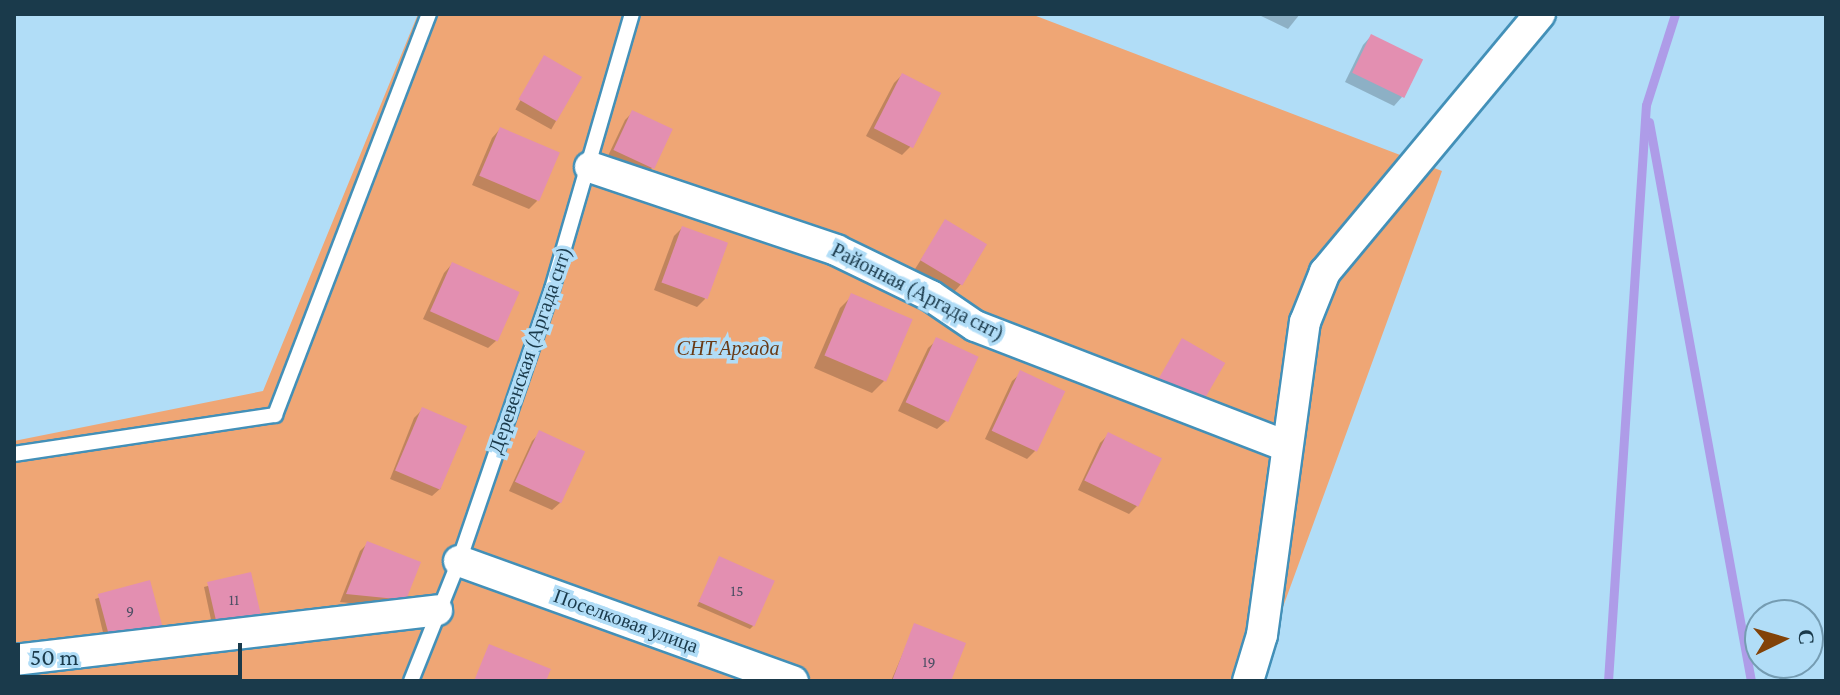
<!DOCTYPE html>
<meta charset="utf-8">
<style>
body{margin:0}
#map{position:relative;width:1840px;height:695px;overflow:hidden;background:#b1ddf7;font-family:"Crimson Pro",serif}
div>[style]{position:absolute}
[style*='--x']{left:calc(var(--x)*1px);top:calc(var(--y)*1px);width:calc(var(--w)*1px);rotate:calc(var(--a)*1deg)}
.green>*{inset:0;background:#efa675}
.shadow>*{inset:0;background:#0003;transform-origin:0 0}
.stream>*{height:9px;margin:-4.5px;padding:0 4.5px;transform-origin:4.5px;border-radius:4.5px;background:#ae9ce8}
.building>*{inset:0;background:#e38fb1;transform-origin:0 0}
.roads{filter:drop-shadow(2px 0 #4390b8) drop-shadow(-2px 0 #4390b8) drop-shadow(0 2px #4390b8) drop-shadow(0 -2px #4390b8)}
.lane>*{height:14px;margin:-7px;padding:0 7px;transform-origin:7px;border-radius:7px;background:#fff}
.street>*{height:30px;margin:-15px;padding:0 15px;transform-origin:15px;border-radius:15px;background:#fff}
span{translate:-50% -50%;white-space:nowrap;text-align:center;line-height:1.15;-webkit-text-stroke:7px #b1ddf7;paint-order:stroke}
.number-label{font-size:16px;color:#4c4f64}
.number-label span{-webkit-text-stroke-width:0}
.street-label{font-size:20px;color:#1a3a4b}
.park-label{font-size:20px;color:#693a15;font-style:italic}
.frame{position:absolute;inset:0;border:16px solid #1a3a4b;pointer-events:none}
.north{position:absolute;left:1744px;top:599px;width:80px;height:80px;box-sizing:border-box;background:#b1ddf7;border:2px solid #759cb2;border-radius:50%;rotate:85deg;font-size:22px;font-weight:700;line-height:32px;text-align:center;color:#1a3a4b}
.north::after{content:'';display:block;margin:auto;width:28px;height:36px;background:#824208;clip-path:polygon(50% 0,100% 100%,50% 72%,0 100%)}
.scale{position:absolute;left:16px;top:643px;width:226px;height:36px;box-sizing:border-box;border:4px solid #1a3a4b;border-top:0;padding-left:10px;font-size:24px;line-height:28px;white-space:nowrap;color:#1a3a4b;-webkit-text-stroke:6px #b1ddf7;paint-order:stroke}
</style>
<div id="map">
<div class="green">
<div style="clip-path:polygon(418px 14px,1031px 14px,1442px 171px,1256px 681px,14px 681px,14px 441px,263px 391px)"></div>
</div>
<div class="shadow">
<div style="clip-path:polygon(1257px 14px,1300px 14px,1288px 29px)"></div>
<div style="clip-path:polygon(1371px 36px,1402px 97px,1394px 106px,1345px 82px,1363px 45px)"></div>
<div style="left:544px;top:58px;width:41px;height:59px;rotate:29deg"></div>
<div style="clip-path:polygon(902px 75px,938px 94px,910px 147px,902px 155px,866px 136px,894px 83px)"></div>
<div style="clip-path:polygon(633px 112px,652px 168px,644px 176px,607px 158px,625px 120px)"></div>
<div style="clip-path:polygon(500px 129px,537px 201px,529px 209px,472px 185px,492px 138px)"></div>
<div style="clip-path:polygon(945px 222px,962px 283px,954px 292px,915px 269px)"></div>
<div style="clip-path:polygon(682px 228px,705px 299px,697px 307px,654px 290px,674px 236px)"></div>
<div style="clip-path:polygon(452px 264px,497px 340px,488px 348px,423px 319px,444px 273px)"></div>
<div style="clip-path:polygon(852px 296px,884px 381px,872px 393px,814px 368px,840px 308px)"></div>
<div style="clip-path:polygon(937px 340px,946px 421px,937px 429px,898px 411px,928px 348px)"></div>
<div style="clip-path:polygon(1021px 373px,1035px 451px,1027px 459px,985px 439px,1012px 381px)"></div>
<div style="clip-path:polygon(422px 410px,441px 488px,432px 496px,390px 479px,414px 418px)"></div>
<div style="clip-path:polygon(540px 433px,561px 502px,552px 510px,509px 491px,532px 441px)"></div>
<div style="clip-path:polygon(1109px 434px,1137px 506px,1129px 514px,1078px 490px,1100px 443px)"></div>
<div style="clip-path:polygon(368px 543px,419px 563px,396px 608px,340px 602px,360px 551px)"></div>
<div style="clip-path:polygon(720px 558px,754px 625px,750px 629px,697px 606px)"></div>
<div style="clip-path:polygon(250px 574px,213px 629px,204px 587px)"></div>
<div style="clip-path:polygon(149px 582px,106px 645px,95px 599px)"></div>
<div style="clip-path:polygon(915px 625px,949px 681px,891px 681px)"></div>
</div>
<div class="stream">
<div style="--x:1649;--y:122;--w:568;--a:79.66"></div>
<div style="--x:1608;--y:681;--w:577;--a:-86.23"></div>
<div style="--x:1646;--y:105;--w:96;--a:-72.3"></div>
</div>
<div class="building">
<div style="left:1371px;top:34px;width:58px;height:43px;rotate:26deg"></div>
<div style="left:544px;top:55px;width:44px;height:51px;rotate:30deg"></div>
<div style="left:902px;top:73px;width:44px;height:62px;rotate:27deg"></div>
<div style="left:632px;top:110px;width:45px;height:44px;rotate:25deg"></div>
<div style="left:500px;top:127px;width:65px;height:53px;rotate:23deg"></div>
<div style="left:945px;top:219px;width:49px;height:48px;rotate:31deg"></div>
<div style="left:682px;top:226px;width:49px;height:60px;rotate:20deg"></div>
<div style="left:452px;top:262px;width:74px;height:54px;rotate:24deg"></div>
<div style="left:851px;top:293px;width:67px;height:68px;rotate:23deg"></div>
<div style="left:936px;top:337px;width:47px;height:72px;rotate:25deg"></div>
<div style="left:1182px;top:338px;width:50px;height:49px;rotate:30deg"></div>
<div style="left:1020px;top:370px;width:50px;height:67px;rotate:25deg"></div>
<div style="left:422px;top:407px;width:49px;height:69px;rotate:23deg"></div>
<div style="left:539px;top:430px;width:51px;height:57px;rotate:25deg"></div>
<div style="left:1108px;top:432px;width:60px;height:54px;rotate:26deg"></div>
<div style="clip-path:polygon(367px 541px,421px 562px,406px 600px,346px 594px)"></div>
<div style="left:719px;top:556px;width:61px;height:50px;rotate:24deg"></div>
<div style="left:251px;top:572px;width:46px;height:45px;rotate:77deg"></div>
<div style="left:150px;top:580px;width:50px;height:54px;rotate:75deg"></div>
<div style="clip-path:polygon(914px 623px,966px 643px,951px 681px,892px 681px)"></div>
<div style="clip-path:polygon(489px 644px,551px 669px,546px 681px,474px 681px)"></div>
</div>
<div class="roads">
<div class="lane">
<div style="--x:14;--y:454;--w:264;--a:-8.5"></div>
<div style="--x:275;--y:415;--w:430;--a:-69"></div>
<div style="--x:411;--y:681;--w:129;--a:-68.2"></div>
<div style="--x:459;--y:561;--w:287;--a:-71.1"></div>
<div style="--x:552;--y:289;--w:286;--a:-73.8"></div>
</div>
<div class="street">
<div style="--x:590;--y:167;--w:260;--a:18.6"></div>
<div style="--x:836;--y:250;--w:106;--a:25.8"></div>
<div style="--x:931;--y:296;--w:53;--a:34.3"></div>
<div style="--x:975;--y:326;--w:333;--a:21.1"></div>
<div style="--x:459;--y:561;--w:355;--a:19.8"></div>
<div style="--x:14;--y:660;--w:426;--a:-6.7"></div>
<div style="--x:1248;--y:681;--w:48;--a:-73.1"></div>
<div style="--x:1262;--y:635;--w:316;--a:-82.2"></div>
<div style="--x:1305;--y:322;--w:54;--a:-68.2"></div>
<div style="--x:1325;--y:272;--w:336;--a:-50.2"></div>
</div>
</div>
<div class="number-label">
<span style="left:737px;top:591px">15</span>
<span style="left:234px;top:600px">11</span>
<span style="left:130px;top:611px">9</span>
<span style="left:929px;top:662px">19</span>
</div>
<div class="street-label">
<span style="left:918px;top:292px;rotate:27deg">Районная (Аргада снт)</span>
<span style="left:530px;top:350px;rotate:-71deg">Деревенская (Аргада снт)</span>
<span style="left:626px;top:621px;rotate:20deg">Поселковая улица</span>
</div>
<div class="park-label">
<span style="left:728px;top:348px">СНТ Аргада</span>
</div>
<div class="frame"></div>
<div class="north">С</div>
<div class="scale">50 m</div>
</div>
